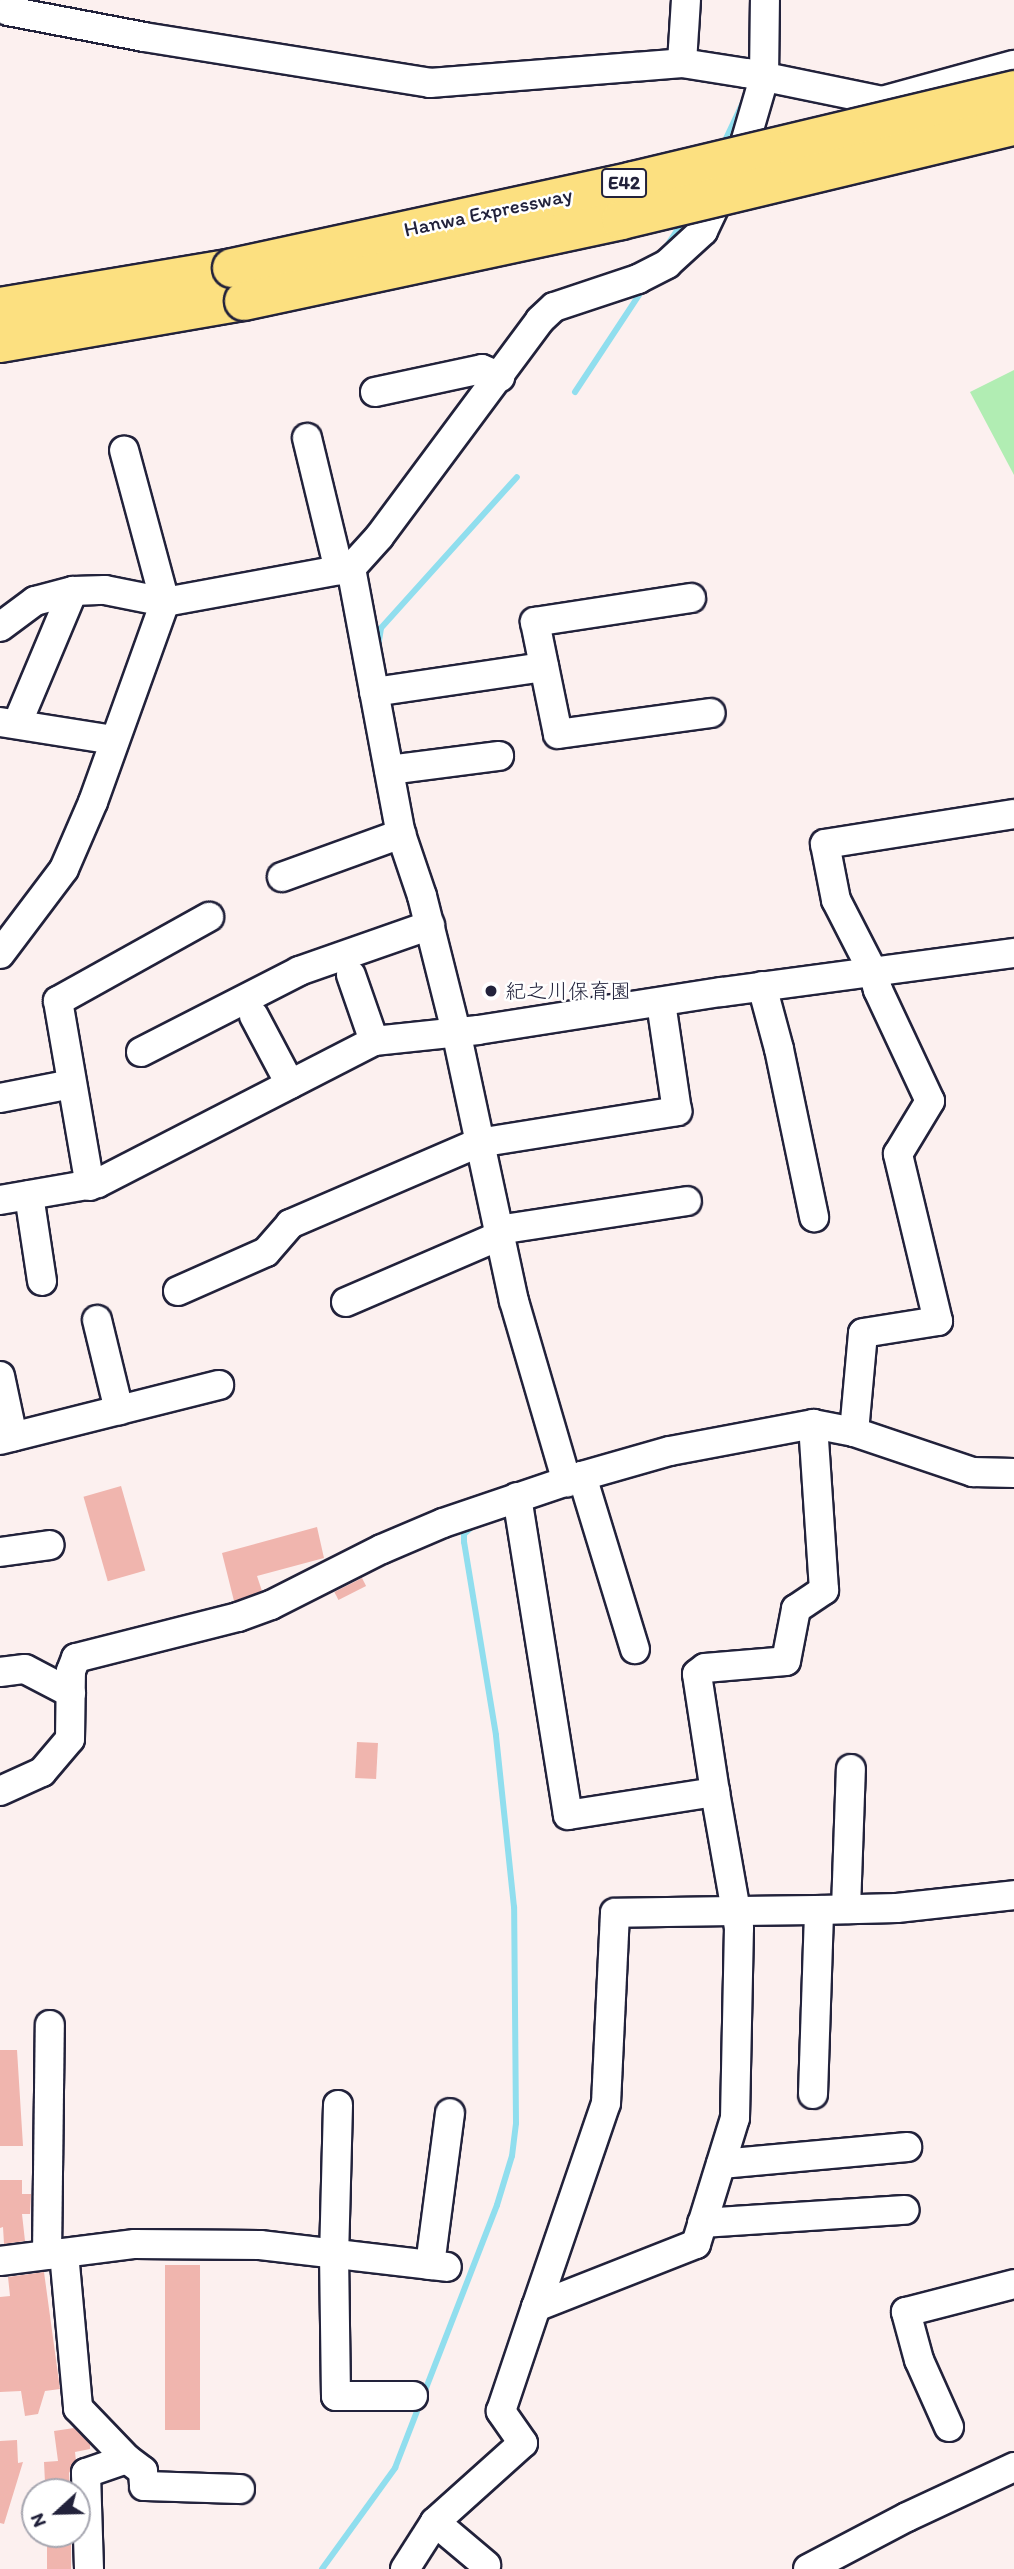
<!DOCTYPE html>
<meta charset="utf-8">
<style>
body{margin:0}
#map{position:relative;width:1014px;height:2569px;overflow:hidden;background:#fcf0ef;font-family:Itim,"Klee One",sans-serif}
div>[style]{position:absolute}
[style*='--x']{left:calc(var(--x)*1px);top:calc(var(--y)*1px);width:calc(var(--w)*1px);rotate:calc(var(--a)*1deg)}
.green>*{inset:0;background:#b1edb3}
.stream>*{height:6px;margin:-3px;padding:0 3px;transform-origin:3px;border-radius:3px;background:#90deee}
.building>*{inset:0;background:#f0b5ae;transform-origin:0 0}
.roads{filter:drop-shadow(2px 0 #22223b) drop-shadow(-2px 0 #22223b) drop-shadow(0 2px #22223b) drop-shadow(0 -2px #22223b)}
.minor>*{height:28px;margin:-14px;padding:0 14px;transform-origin:14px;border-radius:14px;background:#fff}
.highway>*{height:38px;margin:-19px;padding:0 19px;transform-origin:19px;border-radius:19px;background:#fce080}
.bridges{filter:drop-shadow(2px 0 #22223b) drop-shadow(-2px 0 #22223b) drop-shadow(0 2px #22223b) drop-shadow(0 -2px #22223b)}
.highway-bridge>*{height:38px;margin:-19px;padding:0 19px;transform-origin:19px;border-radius:19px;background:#fce080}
.dots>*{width:19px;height:19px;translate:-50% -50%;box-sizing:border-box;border:4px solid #fff;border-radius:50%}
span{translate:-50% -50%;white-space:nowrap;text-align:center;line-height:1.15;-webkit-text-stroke:5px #fff;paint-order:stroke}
.shield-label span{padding:2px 5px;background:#fff;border:2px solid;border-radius:5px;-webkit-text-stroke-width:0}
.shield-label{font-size:19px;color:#22223b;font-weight:700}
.street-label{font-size:21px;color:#22223b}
.poi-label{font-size:21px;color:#22223b}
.left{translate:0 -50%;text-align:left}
.north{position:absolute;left:21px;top:2478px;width:70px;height:70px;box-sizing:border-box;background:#fff;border:2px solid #a7a7b1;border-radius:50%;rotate:248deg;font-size:19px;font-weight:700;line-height:28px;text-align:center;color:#22223b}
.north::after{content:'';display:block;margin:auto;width:24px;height:32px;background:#22223b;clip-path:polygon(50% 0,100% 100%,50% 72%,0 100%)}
</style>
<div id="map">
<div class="green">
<div style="clip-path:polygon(1014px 370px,1014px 475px,970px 392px)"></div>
</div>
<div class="stream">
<div style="--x:723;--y:145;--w:52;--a:-64.9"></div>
<div style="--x:665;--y:249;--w:35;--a:-57"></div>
<div style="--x:575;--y:392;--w:123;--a:-56.6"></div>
<div style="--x:378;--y:647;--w:19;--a:-81"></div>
<div style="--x:381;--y:628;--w:203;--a:-48"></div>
<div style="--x:322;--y:2569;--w:125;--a:-54.1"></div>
<div style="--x:395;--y:2468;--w:282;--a:-68.8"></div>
<div style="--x:497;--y:2205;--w:51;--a:-73"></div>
<div style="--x:512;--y:2156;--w:33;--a:-83"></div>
<div style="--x:516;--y:2123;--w:216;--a:-90.5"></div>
<div style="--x:514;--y:1907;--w:173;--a:-96"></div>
<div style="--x:496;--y:1735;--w:196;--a:-99.4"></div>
<div style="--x:464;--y:1542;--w:8;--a:-90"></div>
<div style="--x:464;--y:1534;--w:12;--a:-42"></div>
</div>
<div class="building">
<div style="left:121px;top:1486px;width:88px;height:39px;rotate:74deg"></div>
<div style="clip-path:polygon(317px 1527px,324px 1558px,257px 1576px,262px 1591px,234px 1601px,222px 1553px)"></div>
<div style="left:362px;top:1578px;width:9px;height:31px;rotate:63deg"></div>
<div style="left:357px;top:1742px;width:21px;height:36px;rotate:3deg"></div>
<div style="clip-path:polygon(0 2050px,17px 2050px,23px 2146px,0 2146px)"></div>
<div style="clip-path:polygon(0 2180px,22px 2180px,22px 2194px,31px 2194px,30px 2214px,22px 2214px,25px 2241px,4px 2244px,3px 2227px,0 2228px)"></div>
<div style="left:165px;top:2265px;width:35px;height:165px"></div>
<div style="clip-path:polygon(44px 2272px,60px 2389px,45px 2391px,38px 2414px,25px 2416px,21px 2391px,0 2392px,0 2297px,10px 2296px,8px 2277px)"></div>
<div style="clip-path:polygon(74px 2428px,90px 2444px,90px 2449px,75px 2452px,76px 2461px,69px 2473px,70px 2492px,49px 2490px,49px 2482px,45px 2483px,44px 2462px,58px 2461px,54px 2431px)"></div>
<div style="clip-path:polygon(17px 2440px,18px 2463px,23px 2462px,4px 2524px,0 2523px,0 2441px)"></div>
<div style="left:47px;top:2534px;width:24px;height:35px"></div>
</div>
<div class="roads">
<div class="minor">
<div style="--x:8;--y:11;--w:138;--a:10.8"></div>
<div style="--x:144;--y:37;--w:290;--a:9.1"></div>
<div style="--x:430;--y:83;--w:253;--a:-4.5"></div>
<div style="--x:682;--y:63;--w:65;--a:8.9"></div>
<div style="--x:746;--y:73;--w:139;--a:11.6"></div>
<div style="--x:882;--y:101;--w:137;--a:-15.3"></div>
<div style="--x:682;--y:63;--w:63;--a:-86.4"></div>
<div style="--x:375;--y:392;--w:109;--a:-12.1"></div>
<div style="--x:482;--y:369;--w:20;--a:24"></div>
<div style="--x:307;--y:438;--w:136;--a:76.4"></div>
<div style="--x:351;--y:568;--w:271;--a:79.4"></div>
<div style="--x:401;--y:834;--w:65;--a:71.3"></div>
<div style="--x:422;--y:896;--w:139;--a:75.9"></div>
<div style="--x:456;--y:1031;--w:276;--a:77.9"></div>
<div style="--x:514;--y:1301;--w:189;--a:73.7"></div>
<div style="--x:691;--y:598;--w:158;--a:171.3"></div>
<div style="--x:535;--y:622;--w:114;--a:78.4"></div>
<div style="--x:558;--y:734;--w:154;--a:-7.8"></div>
<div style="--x:0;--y:627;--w:44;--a:-36.6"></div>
<div style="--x:35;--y:601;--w:39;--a:-15"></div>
<div style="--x:73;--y:591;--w:32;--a:-2"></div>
<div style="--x:105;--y:590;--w:61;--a:11.3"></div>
<div style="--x:165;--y:602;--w:189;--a:-10.4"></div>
<div style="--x:351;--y:568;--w:42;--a:-47.9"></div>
<div style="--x:379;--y:537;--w:270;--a:-53.4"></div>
<div style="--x:540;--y:320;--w:19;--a:-43"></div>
<div style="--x:554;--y:307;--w:89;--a:-18.4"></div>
<div style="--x:638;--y:279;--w:33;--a:-27"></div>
<div style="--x:667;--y:264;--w:49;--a:-42.5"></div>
<div style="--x:703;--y:231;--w:98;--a:-64.5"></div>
<div style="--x:745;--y:143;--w:68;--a:-73.7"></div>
<div style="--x:764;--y:78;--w:78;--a:-89.3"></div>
<div style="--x:374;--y:692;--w:172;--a:-8.4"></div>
<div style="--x:0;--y:722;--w:115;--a:9"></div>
<div style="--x:17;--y:724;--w:144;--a:-67.2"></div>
<div style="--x:389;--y:770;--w:111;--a:-7.3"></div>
<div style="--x:282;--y:877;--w:127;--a:-19.9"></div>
<div style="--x:0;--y:954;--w:106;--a:-53"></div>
<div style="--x:64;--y:869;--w:73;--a:-66.6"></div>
<div style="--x:93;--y:802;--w:213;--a:-70.2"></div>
<div style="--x:165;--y:602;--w:157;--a:-105.1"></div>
<div style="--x:351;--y:975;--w:70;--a:70.8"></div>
<div style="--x:762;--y:986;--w:65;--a:74.9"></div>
<div style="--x:779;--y:1049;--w:172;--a:78.2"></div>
<div style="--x:254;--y:1016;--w:77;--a:62.1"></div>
<div style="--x:141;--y:1052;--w:178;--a:-27.1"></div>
<div style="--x:299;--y:971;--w:139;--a:-19.3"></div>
<div style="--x:0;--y:1098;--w:73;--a:-11"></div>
<div style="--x:90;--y:1186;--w:188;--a:-99.8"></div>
<div style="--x:58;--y:1001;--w:173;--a:-29.1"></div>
<div style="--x:29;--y:1195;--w:87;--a:81.4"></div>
<div style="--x:0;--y:1200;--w:99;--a:-9.8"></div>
<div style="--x:98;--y:1183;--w:310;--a:-27.2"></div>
<div style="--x:374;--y:1041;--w:105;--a:-6"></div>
<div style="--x:478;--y:1030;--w:247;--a:-8.9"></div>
<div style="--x:722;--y:992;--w:295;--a:-7.6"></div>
<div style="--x:498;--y:1230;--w:191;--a:-8.7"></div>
<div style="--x:178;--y:1291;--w:96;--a:-23.9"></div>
<div style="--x:266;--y:1252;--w:37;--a:-49"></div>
<div style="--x:290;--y:1224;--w:205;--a:-23.3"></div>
<div style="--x:478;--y:1143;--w:202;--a:-9.1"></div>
<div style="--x:677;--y:1111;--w:110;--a:-98.4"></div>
<div style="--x:346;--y:1302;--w:167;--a:-23.3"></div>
<div style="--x:97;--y:1320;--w:93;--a:76.3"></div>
<div style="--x:0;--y:1376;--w:62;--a:78"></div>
<div style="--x:854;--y:1432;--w:99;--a:-84.8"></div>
<div style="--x:863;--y:1333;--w:76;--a:-9.1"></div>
<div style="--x:938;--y:1321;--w:172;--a:-103.5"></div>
<div style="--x:898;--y:1154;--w:62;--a:-58.9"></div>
<div style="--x:930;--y:1101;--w:123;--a:-115.1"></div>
<div style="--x:878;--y:990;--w:19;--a:-106"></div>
<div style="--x:873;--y:972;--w:81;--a:-117.2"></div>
<div style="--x:836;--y:900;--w:57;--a:-101.1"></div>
<div style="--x:825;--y:844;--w:191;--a:-9"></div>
<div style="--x:0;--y:1440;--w:226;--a:-14.1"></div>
<div style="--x:582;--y:1476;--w:181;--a:73"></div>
<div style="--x:517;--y:1497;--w:322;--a:80.9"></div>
<div style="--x:568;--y:1815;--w:149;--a:-8.9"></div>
<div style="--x:715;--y:1792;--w:121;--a:80"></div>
<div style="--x:736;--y:1911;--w:121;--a:179.1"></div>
<div style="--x:615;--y:1913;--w:190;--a:92.7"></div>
<div style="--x:606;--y:2103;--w:216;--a:108.9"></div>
<div style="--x:536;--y:2307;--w:172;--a:-21.5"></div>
<div style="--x:696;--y:2244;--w:132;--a:-72.8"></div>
<div style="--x:735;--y:2118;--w:190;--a:-88.8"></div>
<div style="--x:739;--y:1928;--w:17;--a:-100"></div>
<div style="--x:736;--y:1911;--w:83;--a:-0.7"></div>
<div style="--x:0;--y:1552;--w:50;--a:-8"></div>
<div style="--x:0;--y:1672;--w:25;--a:-7"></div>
<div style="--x:25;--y:1669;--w:52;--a:27.6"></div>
<div style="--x:0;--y:1791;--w:46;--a:-24.3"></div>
<div style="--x:42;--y:1772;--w:43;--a:-49.7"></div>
<div style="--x:70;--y:1739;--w:68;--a:-89.2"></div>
<div style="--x:71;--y:1671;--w:14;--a:-69"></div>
<div style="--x:76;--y:1658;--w:167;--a:-14.2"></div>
<div style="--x:238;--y:1617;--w:35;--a:-20"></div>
<div style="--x:271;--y:1605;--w:124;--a:-26.8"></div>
<div style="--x:382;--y:1549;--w:66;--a:-23.1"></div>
<div style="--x:443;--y:1523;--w:147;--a:-18.7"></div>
<div style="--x:582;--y:1476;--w:91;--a:-15.9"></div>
<div style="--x:670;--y:1451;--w:146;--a:-10.7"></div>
<div style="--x:813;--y:1424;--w:42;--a:11"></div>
<div style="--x:854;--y:1432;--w:126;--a:18.6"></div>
<div style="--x:973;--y:1472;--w:41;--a:1.4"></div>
<div style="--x:715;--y:1792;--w:119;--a:-98.7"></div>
<div style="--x:697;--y:1674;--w:10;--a:-37"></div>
<div style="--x:705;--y:1668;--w:81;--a:-4.9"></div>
<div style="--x:786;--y:1661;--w:53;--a:-79.1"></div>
<div style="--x:796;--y:1609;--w:34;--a:-34"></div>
<div style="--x:824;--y:1590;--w:166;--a:-93.8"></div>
<div style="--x:846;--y:1909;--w:140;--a:-88"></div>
<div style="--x:813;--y:2094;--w:184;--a:-88.1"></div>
<div style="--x:819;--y:1910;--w:78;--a:-1.5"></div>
<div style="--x:897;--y:1908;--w:118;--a:-6.3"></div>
<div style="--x:338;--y:2105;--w:148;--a:91.5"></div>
<div style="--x:334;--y:2253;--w:143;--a:89.2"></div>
<div style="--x:336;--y:2396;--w:77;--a:0"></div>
<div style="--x:721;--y:2164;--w:187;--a:-5.2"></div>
<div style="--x:702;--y:2223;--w:203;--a:-3.7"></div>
<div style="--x:64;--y:2253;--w:156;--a:84.8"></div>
<div style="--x:78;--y:2408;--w:71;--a:46.1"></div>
<div style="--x:47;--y:2255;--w:230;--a:-89.3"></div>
<div style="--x:0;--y:2261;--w:136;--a:-7.2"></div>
<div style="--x:135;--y:2244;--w:125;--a:0.5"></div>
<div style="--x:260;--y:2245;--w:188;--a:6.7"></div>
<div style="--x:430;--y:2265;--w:153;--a:-82.5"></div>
<div style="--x:949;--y:2427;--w:73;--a:-114.1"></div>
<div style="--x:919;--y:2360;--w:50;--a:-105.2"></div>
<div style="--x:906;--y:2312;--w:112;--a:-14.5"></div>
<div style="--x:435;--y:2522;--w:67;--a:40.1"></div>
<div style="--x:89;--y:2569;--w:96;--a:-91.8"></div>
<div style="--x:86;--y:2473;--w:43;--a:-18.9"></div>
<div style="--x:127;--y:2459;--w:20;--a:37"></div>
<div style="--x:143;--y:2471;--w:15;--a:86"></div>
<div style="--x:144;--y:2486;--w:96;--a:1.8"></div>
<div style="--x:405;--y:2569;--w:56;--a:-57.4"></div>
<div style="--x:435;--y:2522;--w:118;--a:-41.9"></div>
<div style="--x:523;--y:2443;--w:39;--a:-125"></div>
<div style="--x:501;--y:2411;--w:110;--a:-71.4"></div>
<div style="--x:808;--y:2569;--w:112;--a:-27.7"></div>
<div style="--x:907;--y:2517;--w:118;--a:-25"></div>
</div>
<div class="highway">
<div style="--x:0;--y:307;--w:235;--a:-9.5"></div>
<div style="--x:0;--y:343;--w:248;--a:-9.8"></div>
</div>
</div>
<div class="bridges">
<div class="highway-bridge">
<div style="--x:232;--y:268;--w:410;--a:-12.2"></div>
<div style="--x:633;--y:181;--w:392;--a:-13.4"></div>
<div style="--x:244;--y:301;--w:386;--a:-12.1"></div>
<div style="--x:621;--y:220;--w:404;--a:-13.5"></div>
</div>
</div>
<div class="dots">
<div style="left:491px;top:991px;background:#22223b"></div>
</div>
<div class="shield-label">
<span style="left:624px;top:183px">E42</span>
</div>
<div class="street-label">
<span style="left:488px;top:212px;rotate:-12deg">Hanwa Expressway</span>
</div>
<div class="poi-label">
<span class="left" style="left:505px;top:991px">紀之川保育園</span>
</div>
<div class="north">N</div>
</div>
